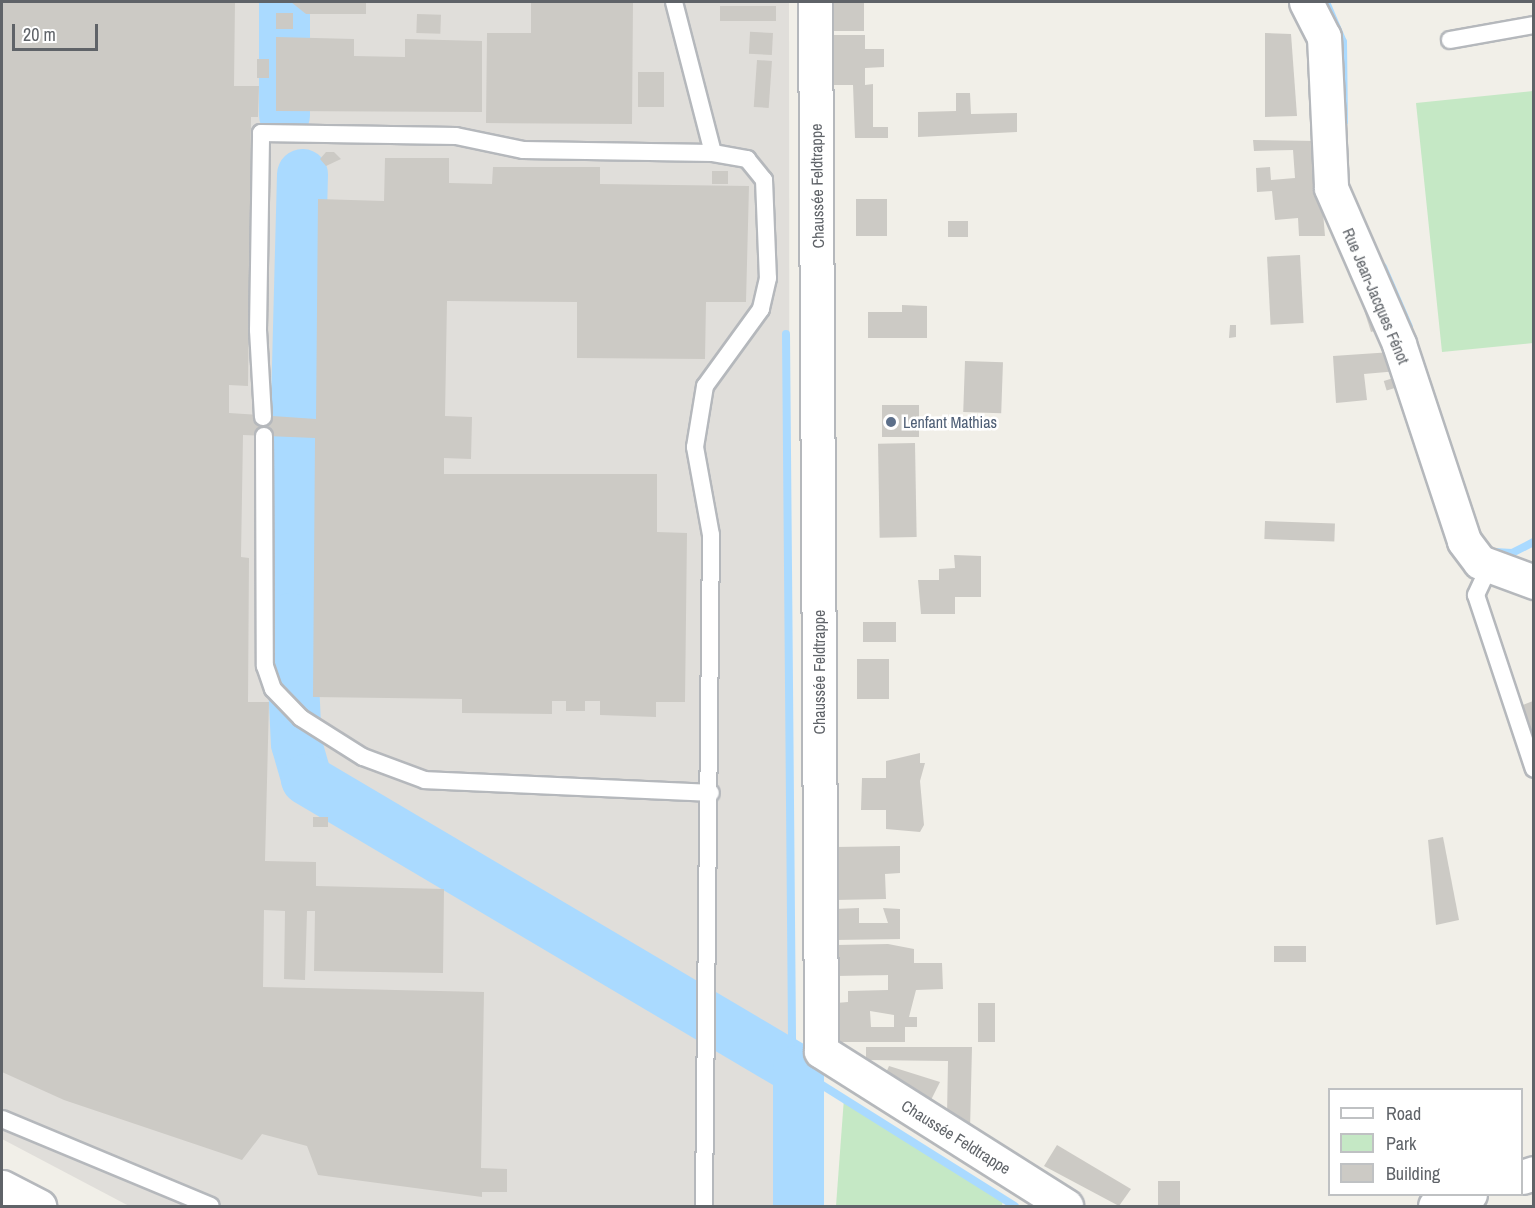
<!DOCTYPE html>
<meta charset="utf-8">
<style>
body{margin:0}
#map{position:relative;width:1535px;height:1208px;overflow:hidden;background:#f1efe8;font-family:"Archivo Narrow",sans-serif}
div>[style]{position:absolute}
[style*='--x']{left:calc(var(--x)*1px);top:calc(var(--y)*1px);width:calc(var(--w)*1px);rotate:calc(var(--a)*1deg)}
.industrial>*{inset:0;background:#e0deda}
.green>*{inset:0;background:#c5e8c5}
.stream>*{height:8px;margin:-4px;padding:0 4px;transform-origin:4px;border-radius:4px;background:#aadaff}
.river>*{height:51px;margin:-25.5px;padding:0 25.5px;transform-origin:25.5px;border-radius:25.5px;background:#aadaff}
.building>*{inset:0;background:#cccac5;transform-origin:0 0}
.roads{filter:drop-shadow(2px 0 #b5b8bc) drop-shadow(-2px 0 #b5b8bc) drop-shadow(0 2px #b5b8bc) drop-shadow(0 -2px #b5b8bc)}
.lane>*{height:16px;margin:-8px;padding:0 8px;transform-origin:8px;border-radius:8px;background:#fff}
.street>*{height:33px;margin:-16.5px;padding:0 16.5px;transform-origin:16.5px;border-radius:16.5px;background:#fff}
.secondary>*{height:33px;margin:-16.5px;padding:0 16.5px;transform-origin:16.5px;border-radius:16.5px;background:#fff}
.dots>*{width:16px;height:16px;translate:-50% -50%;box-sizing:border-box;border:3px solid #fff;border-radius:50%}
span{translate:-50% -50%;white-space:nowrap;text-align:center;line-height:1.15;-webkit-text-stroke:5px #fff;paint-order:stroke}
.street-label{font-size:16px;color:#5f6368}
.service-label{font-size:16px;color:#4e5e75}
.left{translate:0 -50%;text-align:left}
.frame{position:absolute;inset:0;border:3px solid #5f6368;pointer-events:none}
.legend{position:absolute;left:1328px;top:1088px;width:195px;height:108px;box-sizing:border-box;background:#fff;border:2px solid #bfc1c3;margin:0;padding:8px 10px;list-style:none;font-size:18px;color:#5f6368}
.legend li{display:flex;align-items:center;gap:12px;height:30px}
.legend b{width:30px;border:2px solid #bfc1c3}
.scale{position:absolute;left:12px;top:24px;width:86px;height:27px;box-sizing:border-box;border:3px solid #5f6368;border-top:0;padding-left:8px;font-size:18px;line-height:21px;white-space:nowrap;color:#5f6368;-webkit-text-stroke:4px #fff;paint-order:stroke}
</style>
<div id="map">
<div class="industrial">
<div style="clip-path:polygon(2px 2px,789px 2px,790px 1206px,129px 1206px,2px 1139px)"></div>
</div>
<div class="green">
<div style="clip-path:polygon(1533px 91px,1533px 343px,1442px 352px,1416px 103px)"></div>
<div style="clip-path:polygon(844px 1098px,1003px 1199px,1002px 1206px,836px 1206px)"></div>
</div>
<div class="stream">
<div style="--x:1326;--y:2;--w:43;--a:67"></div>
<div style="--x:1343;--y:42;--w:80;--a:89.3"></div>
<div style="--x:1383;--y:267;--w:65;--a:66.6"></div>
<div style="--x:786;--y:334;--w:706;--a:89.51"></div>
<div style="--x:792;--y:1040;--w:31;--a:79"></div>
<div style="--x:798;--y:1070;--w:256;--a:32.1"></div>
<div style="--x:1495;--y:552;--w:17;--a:3"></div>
<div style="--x:1512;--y:553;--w:25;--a:-27"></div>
</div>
<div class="river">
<div style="--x:284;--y:2;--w:113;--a:90"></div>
<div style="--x:302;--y:174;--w:444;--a:91.5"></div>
<div style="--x:290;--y:618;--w:125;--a:87.3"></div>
<div style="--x:296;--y:743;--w:37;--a:74"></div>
<div style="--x:306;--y:779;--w:572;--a:30.6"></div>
<div style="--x:798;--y:1070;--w:136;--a:90"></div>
</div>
<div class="building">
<div style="clip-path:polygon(2px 2px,235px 2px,234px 86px,259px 86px,258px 117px,251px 117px,248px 386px,229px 385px,229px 413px,316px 419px,318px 199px,384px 201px,385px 158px,449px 158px,449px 183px,492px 184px,493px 167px,600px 167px,600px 184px,749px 186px,746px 302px,706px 302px,705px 359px,577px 358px,577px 302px,447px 301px,445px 416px,472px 417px,471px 459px,444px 458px,444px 474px,657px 474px,657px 532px,687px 533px,685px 702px,656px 702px,656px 717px,600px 715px,600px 701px,585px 701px,585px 711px,566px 711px,566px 701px,552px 701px,552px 714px,462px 713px,462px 699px,313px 697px,315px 438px,243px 435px,241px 557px,249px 558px,248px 702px,269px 702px,265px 861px,316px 862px,316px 886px,444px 889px,443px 973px,314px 971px,315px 911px,307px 911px,305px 980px,284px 979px,285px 911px,264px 910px,263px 987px,484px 992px,481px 1168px,507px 1169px,507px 1192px,482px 1192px,482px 1197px,318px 1175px,307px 1146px,262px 1134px,242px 1160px,64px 1100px,2px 1072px)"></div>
<div style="clip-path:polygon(291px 2px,366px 2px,366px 14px,306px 14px)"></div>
<div style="clip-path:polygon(531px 2px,633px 2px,632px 124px,486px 123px,487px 33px,531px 33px)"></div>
<div style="left:834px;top:2px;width:30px;height:29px"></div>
<div style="left:776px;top:6px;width:15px;height:56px;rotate:90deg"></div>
<div style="left:276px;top:13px;width:17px;height:16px"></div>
<div style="left:417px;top:14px;width:24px;height:19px;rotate:2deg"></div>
<div style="left:773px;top:33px;width:22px;height:23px;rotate:93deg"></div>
<div style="clip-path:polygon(1265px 33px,1291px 34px,1297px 116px,1265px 117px)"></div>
<div style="clip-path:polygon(834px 35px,865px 35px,865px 49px,884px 49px,884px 67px,865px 68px,865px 85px,873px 84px,873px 127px,888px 127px,888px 138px,855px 138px,853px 85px,834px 85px)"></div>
<div style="clip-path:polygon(276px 37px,354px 39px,354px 56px,405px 57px,405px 39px,482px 41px,482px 112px,276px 111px)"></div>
<div style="left:257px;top:59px;width:12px;height:19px"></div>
<div style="left:757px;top:60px;width:15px;height:47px;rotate:4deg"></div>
<div style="left:664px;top:72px;width:35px;height:26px;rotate:90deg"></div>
<div style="clip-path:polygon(956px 93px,970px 93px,971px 114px,1017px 113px,1017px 132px,918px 137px,918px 112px,956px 111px)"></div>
<div style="clip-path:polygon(1253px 140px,1317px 141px,1325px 236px,1299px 236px,1298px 218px,1275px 220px,1272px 191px,1257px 192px,1256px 168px,1270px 167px,1271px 180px,1295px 178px,1293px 150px,1254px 151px)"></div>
<div style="clip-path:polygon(326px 152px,334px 152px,341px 159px,326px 166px,320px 159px)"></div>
<div style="left:712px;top:171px;width:16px;height:13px"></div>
<div style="left:856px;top:199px;width:31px;height:37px"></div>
<div style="left:968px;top:221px;width:16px;height:20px;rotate:90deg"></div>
<div style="left:1300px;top:255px;width:68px;height:33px;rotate:87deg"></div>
<div style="clip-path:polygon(1367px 291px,1384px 328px,1371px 332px,1359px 294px)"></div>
<div style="clip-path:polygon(902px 305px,927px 306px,927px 338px,868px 338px,868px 312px,902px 312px)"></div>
<div style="clip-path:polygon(1230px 325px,1236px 325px,1236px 337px,1229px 338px)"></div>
<div style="clip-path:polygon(1392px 352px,1398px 371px,1364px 374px,1367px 400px,1336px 403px,1333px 356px)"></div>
<div style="left:965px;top:361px;width:38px;height:51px;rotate:2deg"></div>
<div style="left:1400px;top:376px;width:10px;height:17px;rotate:73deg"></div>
<div style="left:919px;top:405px;width:32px;height:37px;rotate:90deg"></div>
<div style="left:915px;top:443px;width:94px;height:37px;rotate:89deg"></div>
<div style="left:1265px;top:521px;width:70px;height:18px;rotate:2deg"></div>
<div style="clip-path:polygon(954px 555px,981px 556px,981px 597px,955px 597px,955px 614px,921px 614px,918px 580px,939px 580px,939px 569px,955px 568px)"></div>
<div style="left:863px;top:622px;width:33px;height:20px"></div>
<div style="left:857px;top:659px;width:32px;height:40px"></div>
<div style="clip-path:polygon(1533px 701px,1533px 738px,1527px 741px,1515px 708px)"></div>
<div style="clip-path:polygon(920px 753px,920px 763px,925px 763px,920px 781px,924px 825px,920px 832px,886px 829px,886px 810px,861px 810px,862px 778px,886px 778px,886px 761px)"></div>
<div style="left:313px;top:817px;width:15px;height:10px"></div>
<div style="clip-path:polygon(1443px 837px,1459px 920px,1436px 925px,1428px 840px)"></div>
<div style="clip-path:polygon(900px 846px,900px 873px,885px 874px,886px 899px,835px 900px,835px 847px)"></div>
<div style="clip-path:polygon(859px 908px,859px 923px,888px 923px,883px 908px,900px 909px,900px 939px,835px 940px,835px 909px)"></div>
<div style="clip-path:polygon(evenodd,888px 944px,914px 949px,914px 963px,942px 963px,943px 989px,916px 990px,909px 1017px,917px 1017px,917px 1027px,905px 1027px,905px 1042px,836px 1042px,836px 1003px,848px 1002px,848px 991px,888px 990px,888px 975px,836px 976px,836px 945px,888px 944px,870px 1011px,894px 1015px,894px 1027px,871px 1027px,870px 1011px)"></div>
<div style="left:1274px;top:946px;width:32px;height:16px"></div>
<div style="left:978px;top:1003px;width:17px;height:39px"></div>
<div style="clip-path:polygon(866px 1047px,972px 1047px,970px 1130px,947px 1115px,948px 1061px,866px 1060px)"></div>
<div style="clip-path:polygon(889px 1066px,940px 1082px,929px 1104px,885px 1075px)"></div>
<div style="clip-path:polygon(1057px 1145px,1131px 1189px,1119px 1206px,1044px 1166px)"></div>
<div style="left:1180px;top:1181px;width:25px;height:22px;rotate:90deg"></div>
</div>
<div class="roads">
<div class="lane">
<div style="--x:674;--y:2;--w:156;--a:75.5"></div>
<div style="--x:713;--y:153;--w:35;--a:10"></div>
<div style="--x:747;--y:159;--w:27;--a:51"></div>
<div style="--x:764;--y:180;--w:98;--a:87.7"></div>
<div style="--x:768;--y:278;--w:32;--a:103"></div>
<div style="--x:761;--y:309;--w:95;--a:126"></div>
<div style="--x:705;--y:386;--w:62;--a:99.3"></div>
<div style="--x:695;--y:447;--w:89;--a:79.7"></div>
<div style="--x:711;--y:535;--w:671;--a:90.6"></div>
<div style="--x:1450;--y:40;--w:85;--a:-10.1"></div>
<div style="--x:263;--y:417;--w:87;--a:-93.3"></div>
<div style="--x:258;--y:330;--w:197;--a:-89.1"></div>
<div style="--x:261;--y:133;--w:195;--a:0.9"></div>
<div style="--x:456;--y:136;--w:68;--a:11.8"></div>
<div style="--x:523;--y:150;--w:190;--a:0.9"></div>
<div style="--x:264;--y:436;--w:230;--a:89.8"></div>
<div style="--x:265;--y:666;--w:24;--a:71"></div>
<div style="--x:273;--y:689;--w:40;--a:46"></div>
<div style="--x:301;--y:718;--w:73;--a:32.2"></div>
<div style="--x:363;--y:757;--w:66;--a:20.4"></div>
<div style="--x:425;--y:780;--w:286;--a:2.6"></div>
<div style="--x:1489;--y:567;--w:31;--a:115"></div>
<div style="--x:1476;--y:595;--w:183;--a:71.6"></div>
<div style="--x:2;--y:1119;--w:226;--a:22.6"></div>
</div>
<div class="street">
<div style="--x:815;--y:2;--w:1049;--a:89.67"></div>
<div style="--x:821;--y:1051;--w:290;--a:32.3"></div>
<div style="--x:1306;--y:2;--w:39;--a:63"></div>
<div style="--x:1324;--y:37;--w:151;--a:87.3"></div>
<div style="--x:1331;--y:188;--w:170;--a:66.4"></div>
<div style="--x:1399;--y:344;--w:207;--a:71.7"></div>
<div style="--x:1464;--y:541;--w:26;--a:53"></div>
<div style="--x:1480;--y:562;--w:58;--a:20.3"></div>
<div style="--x:1522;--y:1177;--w:13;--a:-18"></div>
<div style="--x:1435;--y:1206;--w:37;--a:-19"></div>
</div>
<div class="secondary">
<div style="--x:2;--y:1187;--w:42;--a:27.2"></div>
</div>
</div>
<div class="dots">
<div style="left:891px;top:422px;background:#5c6f8a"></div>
</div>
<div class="street-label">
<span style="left:817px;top:186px;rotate:-91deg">Chaussée Feldtrappe</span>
<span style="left:1376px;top:296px;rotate:67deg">Rue Jean-Jacques Fénot</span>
<span style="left:819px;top:672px;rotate:-90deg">Chaussée Feldtrappe</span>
<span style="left:956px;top:1137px;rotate:32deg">Chaussée Feldtrappe</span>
</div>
<div class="service-label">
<span class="left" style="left:903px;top:422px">Lenfant Mathias</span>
</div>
<div class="frame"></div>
<ul class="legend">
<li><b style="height:8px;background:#fff"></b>Road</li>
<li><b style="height:16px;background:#c5e8c5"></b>Park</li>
<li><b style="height:16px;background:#cccac5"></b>Building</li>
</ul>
<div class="scale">20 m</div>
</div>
